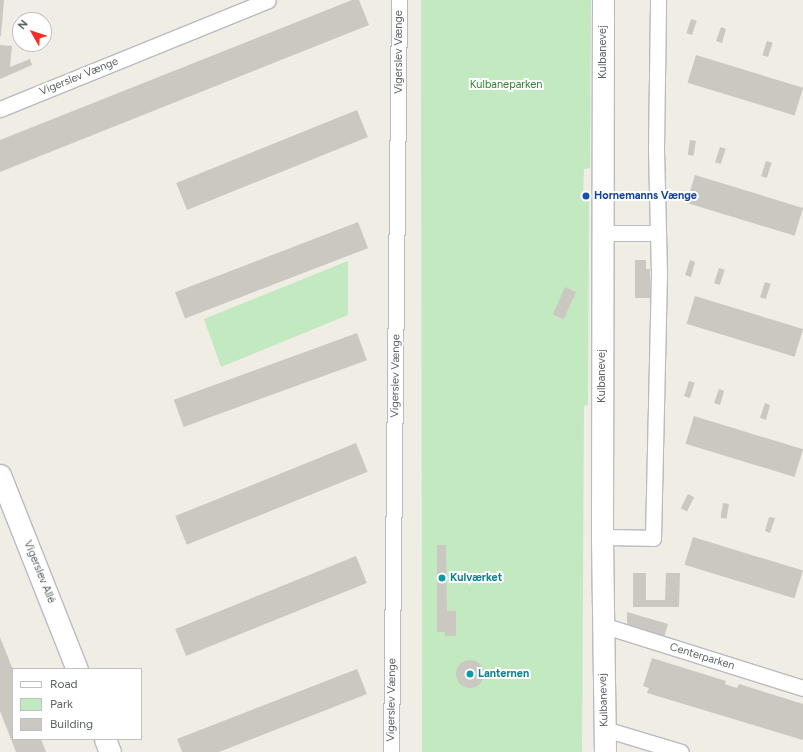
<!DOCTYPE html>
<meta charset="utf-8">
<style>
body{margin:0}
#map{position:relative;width:803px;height:752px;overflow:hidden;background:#f0ede5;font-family:Figtree,sans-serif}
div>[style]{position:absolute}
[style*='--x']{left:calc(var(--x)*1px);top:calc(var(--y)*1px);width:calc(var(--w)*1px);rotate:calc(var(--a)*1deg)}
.green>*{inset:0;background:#c2e9c0}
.building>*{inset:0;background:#cbc8c2;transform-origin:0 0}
.round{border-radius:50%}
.roads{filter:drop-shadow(1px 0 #b8bbc0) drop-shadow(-1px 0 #b8bbc0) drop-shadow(0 1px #b8bbc0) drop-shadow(0 -1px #b8bbc0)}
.street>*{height:15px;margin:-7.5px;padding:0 7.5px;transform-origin:7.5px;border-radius:7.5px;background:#fff}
.secondary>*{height:21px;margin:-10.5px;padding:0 10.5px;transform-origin:10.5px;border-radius:10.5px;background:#fff}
.dots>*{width:11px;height:11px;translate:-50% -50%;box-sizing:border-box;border:2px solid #fff;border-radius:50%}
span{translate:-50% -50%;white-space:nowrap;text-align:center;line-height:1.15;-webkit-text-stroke:4px #fff;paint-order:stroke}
.street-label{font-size:11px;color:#5d6267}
.park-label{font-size:11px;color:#2f842f}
.transit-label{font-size:11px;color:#164399;font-weight:700}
.left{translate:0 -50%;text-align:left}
.culture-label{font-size:11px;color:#0d838f;font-weight:700}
.legend{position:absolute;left:12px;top:668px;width:130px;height:72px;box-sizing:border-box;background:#fff;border:1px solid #bec0c2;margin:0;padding:5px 7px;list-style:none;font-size:12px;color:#5d6267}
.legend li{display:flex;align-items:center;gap:8px;height:20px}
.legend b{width:20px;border:1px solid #bec0c2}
.north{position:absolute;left:12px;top:12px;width:40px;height:40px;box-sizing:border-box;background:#fff;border:1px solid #bec0c2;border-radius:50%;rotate:309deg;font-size:11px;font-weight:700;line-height:16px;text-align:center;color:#5d6267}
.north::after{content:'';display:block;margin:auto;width:14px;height:18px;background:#f52d27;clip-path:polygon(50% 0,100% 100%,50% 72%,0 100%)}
</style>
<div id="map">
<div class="green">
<div style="clip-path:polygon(421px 0,591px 0,590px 168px,584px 169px,583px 200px,589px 201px,588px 405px,584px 406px,582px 752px,422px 752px)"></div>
<div style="clip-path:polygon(348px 261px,348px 315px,221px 367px,204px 319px)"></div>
</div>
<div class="building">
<div style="clip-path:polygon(0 0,4px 0,1px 36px,0 36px)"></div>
<div style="clip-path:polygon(352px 0,359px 0,369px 25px,0 172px,0 140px)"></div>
<div style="left:691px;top:19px;width:6px;height:15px;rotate:18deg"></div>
<div style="clip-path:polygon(721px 27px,726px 29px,722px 43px,716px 41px)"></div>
<div style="left:767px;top:41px;width:6px;height:15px;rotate:18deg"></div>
<div style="clip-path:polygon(0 45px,12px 46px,10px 67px,30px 59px,32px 65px,0 79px)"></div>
<div style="left:696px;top:55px;width:112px;height:29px;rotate:17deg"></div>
<div style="left:357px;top:110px;width:29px;height:195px;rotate:68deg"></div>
<div style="left:690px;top:140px;width:6px;height:15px;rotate:9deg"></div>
<div style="left:720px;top:147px;width:6px;height:16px;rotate:18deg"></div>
<div style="left:766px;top:161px;width:6px;height:16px;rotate:18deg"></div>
<div style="left:695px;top:175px;width:113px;height:29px;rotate:17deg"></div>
<div style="left:358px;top:222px;width:28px;height:196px;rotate:69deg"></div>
<div style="clip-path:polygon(635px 260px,646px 260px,646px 269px,650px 269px,650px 298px,635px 298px)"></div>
<div style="clip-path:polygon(690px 260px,695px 262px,691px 277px,685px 275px)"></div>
<div style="left:719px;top:268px;width:6px;height:16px;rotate:18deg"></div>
<div style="left:765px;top:282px;width:6px;height:16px;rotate:18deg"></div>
<div style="left:565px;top:287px;width:12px;height:30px;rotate:24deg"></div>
<div style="left:695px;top:296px;width:113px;height:29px;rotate:17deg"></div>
<div style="left:357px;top:333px;width:29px;height:195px;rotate:70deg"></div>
<div style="left:689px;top:381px;width:6px;height:16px;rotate:18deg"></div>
<div style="clip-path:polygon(719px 389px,724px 391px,720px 405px,714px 403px)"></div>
<div style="clip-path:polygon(765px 403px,770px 405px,766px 420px,760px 418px)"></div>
<div style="left:694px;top:416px;width:114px;height:29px;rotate:17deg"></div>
<div style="left:356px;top:443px;width:31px;height:195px;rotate:68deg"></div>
<div style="left:688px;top:494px;width:7px;height:16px;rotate:27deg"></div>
<div style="left:723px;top:503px;width:6px;height:15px;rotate:9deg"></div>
<div style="clip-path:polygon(769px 517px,775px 518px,770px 533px,765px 531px)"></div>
<div style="left:693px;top:537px;width:115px;height:29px;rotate:17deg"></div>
<div style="clip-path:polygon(437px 545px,446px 545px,447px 611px,456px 611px,456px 636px,445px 636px,445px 632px,437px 632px)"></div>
<div style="left:356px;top:556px;width:29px;height:195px;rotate:68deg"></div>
<div style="clip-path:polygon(633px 573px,646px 573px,646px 600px,665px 600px,666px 573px,680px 573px,679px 607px,633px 607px)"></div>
<div style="clip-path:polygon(627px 612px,668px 624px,664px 638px,627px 629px)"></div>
<div style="clip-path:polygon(0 637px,13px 670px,13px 739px,41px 739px,46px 752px,16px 752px,0 711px)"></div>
<div style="clip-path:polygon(652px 658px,726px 681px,725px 684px,737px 688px,739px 684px,803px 704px,803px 740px,647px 693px,649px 688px,643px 686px)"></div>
<div class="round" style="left:456px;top:660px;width:28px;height:28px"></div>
<div style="clip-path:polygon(357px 669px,367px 694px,219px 752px,182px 752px,177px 739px)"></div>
</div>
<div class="roads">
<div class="street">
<div style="--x:0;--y:109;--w:289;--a:-22.1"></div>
<div style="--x:603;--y:233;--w:54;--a:0"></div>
<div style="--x:602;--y:537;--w:51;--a:1.1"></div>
<div style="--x:653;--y:538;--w:265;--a:-88.7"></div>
<div style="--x:659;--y:273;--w:124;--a:-91.4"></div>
<div style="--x:656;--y:149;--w:149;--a:-89.2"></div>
<div style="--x:602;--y:625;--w:211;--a:17.4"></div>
<div style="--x:605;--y:729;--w:79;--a:16.8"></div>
<div style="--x:391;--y:752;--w:752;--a:-89.39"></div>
</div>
<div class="secondary">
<div style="--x:603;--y:0;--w:537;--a:90.11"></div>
<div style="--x:602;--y:537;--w:215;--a:89.2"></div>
<div style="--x:0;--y:475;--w:209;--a:68.4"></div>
<div style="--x:105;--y:739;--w:14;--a:69"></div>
</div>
</div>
<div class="dots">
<div style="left:586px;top:196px;background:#1a4fb4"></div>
<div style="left:442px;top:578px;background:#0f9aa8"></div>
<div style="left:470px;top:674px;background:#0f9aa8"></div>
</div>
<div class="street-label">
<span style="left:399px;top:52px;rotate:-90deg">Vigerslev Vænge</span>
<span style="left:603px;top:52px;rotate:-90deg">Kulbanevej</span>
<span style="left:79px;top:77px;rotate:-22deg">Vigerslev Vænge</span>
<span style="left:396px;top:376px;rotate:-89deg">Vigerslev Vænge</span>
<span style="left:602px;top:376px;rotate:-90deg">Kulbanevej</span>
<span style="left:39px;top:572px;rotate:68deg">Vigerslev Allé</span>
<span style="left:702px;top:657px;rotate:17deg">Centerparken</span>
<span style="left:392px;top:700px;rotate:-89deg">Vigerslev Vænge</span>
<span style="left:604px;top:700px;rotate:-92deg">Kulbanevej</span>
</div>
<div class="park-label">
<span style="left:506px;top:85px">Kulbaneparken</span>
</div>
<div class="transit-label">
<span class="left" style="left:594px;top:196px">Hornemanns Vænge</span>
</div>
<div class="culture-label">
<span class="left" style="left:450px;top:578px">Kulværket</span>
<span class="left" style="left:478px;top:674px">Lanternen</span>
</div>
<ul class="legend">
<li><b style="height:5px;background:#fff"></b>Road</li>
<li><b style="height:11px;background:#c2e9c0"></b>Park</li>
<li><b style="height:11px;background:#cbc8c2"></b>Building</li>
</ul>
<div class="north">N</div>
</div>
